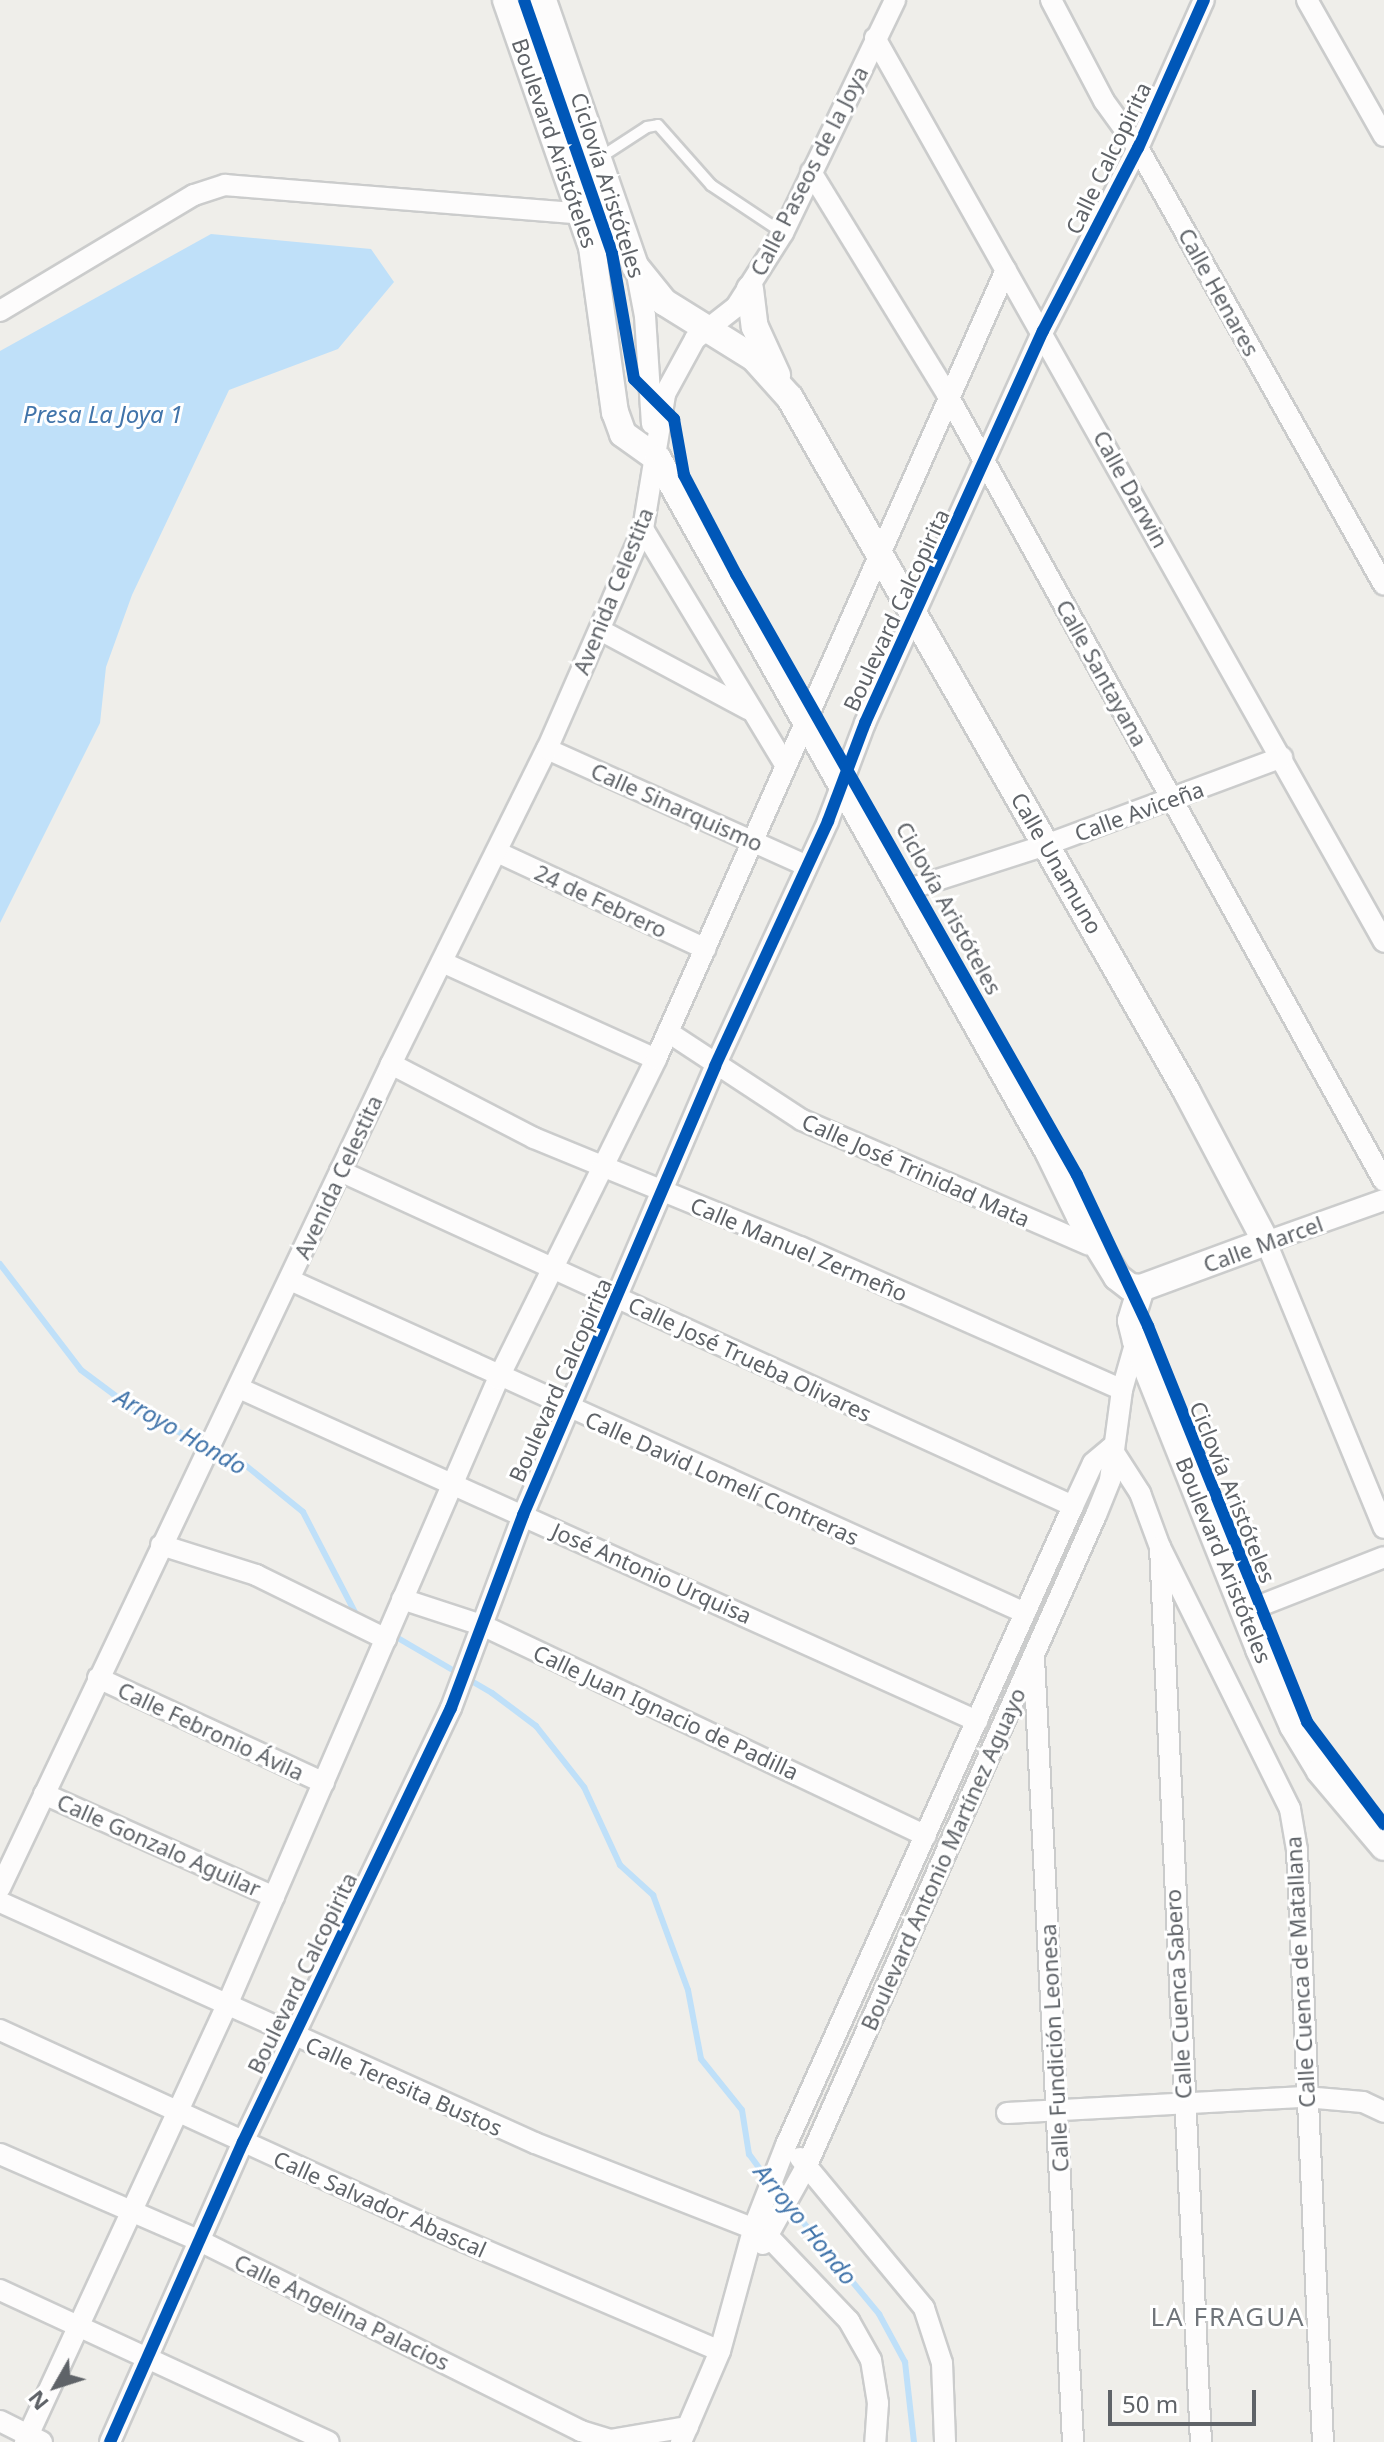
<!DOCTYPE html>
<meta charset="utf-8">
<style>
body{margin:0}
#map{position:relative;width:1384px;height:2442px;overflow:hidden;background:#efeeea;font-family:"Noto Sans",sans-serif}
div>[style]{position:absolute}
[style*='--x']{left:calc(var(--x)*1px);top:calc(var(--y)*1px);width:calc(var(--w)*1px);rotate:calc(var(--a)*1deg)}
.water>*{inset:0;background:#bfe0f9}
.stream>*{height:6px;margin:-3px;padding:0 3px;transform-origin:3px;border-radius:3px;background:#bfe0f9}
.roads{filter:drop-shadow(2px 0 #cbcccc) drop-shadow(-2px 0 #cbcccc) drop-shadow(0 2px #cbcccc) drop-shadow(0 -2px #cbcccc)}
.service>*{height:10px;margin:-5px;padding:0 5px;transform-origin:5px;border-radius:5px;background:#fdfcfc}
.minor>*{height:20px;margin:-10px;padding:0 10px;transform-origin:10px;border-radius:10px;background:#fdfcfc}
.tertiary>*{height:26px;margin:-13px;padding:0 13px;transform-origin:13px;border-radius:13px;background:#fdfcfc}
.cycleway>*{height:12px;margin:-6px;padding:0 6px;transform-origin:6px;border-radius:6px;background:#0057b8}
span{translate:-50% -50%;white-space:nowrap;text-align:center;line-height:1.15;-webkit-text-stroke:6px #fff;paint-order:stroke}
.street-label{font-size:22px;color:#5f6368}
.water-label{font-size:24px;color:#4174aa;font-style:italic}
.quarter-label{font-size:26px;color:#70757a;letter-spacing:2px}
.north{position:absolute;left:16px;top:2346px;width:80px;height:80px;-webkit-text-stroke:6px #fff;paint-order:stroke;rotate:231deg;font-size:22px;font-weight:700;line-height:32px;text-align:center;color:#5f6368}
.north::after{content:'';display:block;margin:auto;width:28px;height:36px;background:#5f6368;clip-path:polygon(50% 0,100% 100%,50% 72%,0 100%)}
.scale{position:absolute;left:1108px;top:2390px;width:148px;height:36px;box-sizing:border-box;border:4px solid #5f6368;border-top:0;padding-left:10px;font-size:24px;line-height:28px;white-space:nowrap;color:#5f6368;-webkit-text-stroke:6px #fff;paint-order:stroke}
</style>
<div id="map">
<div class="water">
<div style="clip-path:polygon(211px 234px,371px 249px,394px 282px,338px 349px,229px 390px,132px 595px,106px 667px,100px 723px,0 923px,0 351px)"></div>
</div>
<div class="stream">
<div style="--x:0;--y:1264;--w:133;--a:52.6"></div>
<div style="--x:81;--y:1370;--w:69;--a:36.7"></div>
<div style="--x:136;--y:1411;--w:120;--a:26.1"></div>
<div style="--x:244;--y:1464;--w:76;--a:39.1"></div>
<div style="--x:303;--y:1512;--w:117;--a:62.6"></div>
<div style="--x:391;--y:1634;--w:117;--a:30.3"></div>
<div style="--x:492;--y:1693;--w:55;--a:36.9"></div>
<div style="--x:536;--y:1726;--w:78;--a:51.8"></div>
<div style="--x:584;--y:1787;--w:86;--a:65.2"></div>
<div style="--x:620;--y:1865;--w:45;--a:42.3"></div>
<div style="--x:653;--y:1895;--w:101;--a:69.8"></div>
<div style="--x:688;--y:1990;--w:70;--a:79.3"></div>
<div style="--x:701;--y:2059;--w:65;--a:51.2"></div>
<div style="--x:742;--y:2110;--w:45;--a:81"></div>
<div style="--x:749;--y:2154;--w:31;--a:54"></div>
<div style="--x:774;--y:2187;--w:165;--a:50.4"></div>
<div style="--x:879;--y:2314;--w:55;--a:61.6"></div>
<div style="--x:905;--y:2362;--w:81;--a:83.6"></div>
</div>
<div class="roads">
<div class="service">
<div style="--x:601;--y:157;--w:55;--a:-33.1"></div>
<div style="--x:647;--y:127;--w:11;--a:-10"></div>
<div style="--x:658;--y:125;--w:80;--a:48.5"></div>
<div style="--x:711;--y:185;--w:87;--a:33.7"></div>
</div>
<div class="minor">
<div style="--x:1051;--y:0;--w:114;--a:62.3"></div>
<div style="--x:1104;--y:101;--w:58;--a:54.1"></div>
<div style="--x:1138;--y:148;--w:501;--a:60.62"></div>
<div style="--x:1307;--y:0;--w:156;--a:60.5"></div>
<div style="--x:875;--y:38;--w:1037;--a:60.62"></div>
<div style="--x:811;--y:172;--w:260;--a:58.5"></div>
<div style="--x:947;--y:394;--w:900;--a:60.96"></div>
<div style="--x:636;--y:269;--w:48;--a:79.2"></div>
<div style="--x:645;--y:316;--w:108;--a:86.3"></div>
<div style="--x:0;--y:311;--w:226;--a:-30.9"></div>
<div style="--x:194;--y:195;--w:33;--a:-18"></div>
<div style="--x:225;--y:185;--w:358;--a:4.6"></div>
<div style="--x:643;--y:529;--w:275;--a:58.9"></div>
<div style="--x:600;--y:630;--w:168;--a:28.1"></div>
<div style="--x:547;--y:749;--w:285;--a:24.2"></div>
<div style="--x:497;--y:852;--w:230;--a:24.9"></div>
<div style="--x:903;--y:891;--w:150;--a:-17.8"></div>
<div style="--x:1046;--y:845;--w:252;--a:-20.4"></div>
<div style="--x:442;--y:962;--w:235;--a:24.4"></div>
<div style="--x:668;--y:1032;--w:160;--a:33.3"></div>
<div style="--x:802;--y:1120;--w:313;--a:23.5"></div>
<div style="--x:391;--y:1064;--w:161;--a:27.4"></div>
<div style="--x:534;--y:1138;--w:287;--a:22.3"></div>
<div style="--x:800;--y:1247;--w:352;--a:23.9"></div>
<div style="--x:340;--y:1171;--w:806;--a:24.56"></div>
<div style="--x:1384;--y:1200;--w:125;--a:160.4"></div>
<div style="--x:1266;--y:1242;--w:309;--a:67.6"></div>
<div style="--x:290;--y:1280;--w:807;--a:24.37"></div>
<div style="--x:239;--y:1388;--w:810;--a:24.29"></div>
<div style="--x:1111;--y:1448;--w:54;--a:57.2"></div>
<div style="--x:1140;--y:1493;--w:58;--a:69.7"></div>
<div style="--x:1160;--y:1547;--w:292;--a:63.6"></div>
<div style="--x:1290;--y:1809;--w:42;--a:80.3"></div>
<div style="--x:1297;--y:1850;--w:593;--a:87.49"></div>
<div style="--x:161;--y:1545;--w:100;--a:17.5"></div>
<div style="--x:256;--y:1575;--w:145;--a:26.2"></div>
<div style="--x:1160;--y:1547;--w:896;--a:87.38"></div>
<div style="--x:402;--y:1599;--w:86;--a:18.2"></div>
<div style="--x:484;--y:1626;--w:489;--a:25.4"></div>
<div style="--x:1244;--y:1612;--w:150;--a:-21.4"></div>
<div style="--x:1034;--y:1658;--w:785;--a:87.15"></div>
<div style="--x:98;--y:1678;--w:249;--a:24.9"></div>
<div style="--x:44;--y:1794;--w:252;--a:24.1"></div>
<div style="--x:0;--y:1888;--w:912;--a:-64.61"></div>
<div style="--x:391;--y:1064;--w:352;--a:-63.7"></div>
<div style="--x:547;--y:749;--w:240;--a:-66.4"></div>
<div style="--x:643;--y:529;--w:137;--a:-80.7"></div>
<div style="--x:665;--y:394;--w:63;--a:-61.4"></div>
<div style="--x:695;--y:339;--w:52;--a:-38"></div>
<div style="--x:736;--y:307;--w:88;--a:-57.6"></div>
<div style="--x:783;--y:233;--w:259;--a:-64.3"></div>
<div style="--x:0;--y:1902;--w:587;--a:24.25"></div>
<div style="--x:535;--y:2143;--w:247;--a:21.4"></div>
<div style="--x:765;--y:2233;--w:122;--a:46.3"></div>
<div style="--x:849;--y:2321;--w:45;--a:60.6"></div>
<div style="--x:871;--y:2360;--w:44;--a:80.8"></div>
<div style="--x:878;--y:2403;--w:39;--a:94"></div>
<div style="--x:0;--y:2030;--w:476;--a:24.6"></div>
<div style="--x:433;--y:2228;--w:312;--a:23.2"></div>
<div style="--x:1007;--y:2113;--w:298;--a:-3.1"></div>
<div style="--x:1305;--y:2097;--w:58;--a:4.9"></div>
<div style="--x:1363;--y:2102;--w:23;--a:25"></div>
<div style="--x:0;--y:2154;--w:220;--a:23.5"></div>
<div style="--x:202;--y:2242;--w:424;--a:26.5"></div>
<div style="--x:581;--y:2431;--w:30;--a:17"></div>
<div style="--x:610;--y:2440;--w:79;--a:-9.5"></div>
<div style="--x:800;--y:2158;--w:195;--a:50.4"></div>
<div style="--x:924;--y:2308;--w:58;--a:71.9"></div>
<div style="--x:942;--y:2363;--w:79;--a:87.8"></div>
<div style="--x:763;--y:2244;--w:90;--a:-60.9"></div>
<div style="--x:807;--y:2165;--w:711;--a:-66.03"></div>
<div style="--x:1096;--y:1515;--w:38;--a:-68"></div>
<div style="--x:1110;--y:1480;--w:91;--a:-82.4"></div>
<div style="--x:1122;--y:1390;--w:51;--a:-74.1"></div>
<div style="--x:0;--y:2290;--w:362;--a:24.8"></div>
<div style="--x:0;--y:2421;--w:47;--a:26.6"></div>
<div style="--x:25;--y:2442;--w:481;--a:-65.2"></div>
<div style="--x:227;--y:2005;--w:682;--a:-66.59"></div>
<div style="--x:498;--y:1379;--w:357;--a:-63.7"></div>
<div style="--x:656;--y:1059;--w:863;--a:-66.08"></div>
<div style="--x:110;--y:2442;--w:328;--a:-66.1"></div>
<div style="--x:243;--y:2142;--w:481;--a:-64.4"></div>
<div style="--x:451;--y:1708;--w:206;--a:-69.5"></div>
<div style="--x:523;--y:1515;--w:488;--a:-66.8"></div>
<div style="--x:715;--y:1066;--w:270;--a:-65.2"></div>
<div style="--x:828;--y:821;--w:105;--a:-69.3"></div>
<div style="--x:865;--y:723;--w:431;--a:-65.6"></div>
<div style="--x:1043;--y:331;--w:206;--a:-62.6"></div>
<div style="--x:1138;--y:148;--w:162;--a:-66"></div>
<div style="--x:681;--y:2442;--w:99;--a:-66.8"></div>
<div style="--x:720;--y:2351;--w:129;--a:-74.7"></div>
<div style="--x:754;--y:2227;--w:88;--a:-68.7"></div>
<div style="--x:786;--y:2145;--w:700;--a:-65.81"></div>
<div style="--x:1073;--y:1506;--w:47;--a:-65.1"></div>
<div style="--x:1093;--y:1463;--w:23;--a:-40"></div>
</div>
<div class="tertiary">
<div style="--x:506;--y:0;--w:262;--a:70.8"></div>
<div style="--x:592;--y:247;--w:167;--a:82.1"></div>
<div style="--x:615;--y:412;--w:23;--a:70"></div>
<div style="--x:623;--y:434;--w:43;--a:35.5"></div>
<div style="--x:658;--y:459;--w:794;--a:60.6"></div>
<div style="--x:1048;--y:1151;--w:73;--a:64.1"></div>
<div style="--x:1080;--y:1217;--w:70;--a:58.3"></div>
<div style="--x:1117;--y:1277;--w:16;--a:38"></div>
<div style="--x:1130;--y:1287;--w:11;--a:5"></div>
<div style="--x:1141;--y:1288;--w:133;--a:-20.2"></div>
<div style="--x:1266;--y:1242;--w:170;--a:-117.8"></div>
<div style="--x:1187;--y:1092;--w:800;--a:-119.77"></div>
<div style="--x:790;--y:398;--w:54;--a:-132"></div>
<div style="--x:754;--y:358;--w:106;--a:-148.1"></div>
<div style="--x:664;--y:302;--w:46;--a:-128.9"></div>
<div style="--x:635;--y:266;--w:281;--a:-109.1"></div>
<div style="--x:750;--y:289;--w:38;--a:83"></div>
<div style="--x:755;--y:327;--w:53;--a:65.4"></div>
<div style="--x:1141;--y:1288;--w:34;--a:107"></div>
<div style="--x:1131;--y:1321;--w:21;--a:76"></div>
<div style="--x:1136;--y:1341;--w:332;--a:68.2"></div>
<div style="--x:1259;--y:1649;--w:84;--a:66.2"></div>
<div style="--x:1293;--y:1726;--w:52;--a:59"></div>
<div style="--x:1320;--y:1771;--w:99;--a:49.9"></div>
</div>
</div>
<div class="cycleway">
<div style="--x:524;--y:0;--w:268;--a:70.8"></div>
<div style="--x:612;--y:253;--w:128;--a:80.1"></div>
<div style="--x:634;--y:379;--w:57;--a:45"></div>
<div style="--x:674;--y:419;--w:57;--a:79.9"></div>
<div style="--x:684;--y:475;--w:112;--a:62.3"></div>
<div style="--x:736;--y:574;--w:691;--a:60.43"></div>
<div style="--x:1077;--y:1175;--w:167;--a:64.8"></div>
<div style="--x:1148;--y:1326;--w:427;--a:68.1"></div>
<div style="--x:1307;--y:1722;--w:128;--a:53"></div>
<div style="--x:110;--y:2442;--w:328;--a:-66.1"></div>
<div style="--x:243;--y:2142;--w:481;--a:-64.4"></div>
<div style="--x:451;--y:1708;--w:206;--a:-69.5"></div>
<div style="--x:523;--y:1515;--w:488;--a:-66.8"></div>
<div style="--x:715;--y:1066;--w:270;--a:-65.2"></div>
<div style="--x:828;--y:821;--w:105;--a:-69.3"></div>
<div style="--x:865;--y:723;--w:431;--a:-65.6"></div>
<div style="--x:1043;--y:331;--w:206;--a:-62.6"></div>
<div style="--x:1138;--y:148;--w:162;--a:-66"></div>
</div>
<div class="street-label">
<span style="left:555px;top:143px;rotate:71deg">Boulevard Aristóteles</span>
<span style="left:1108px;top:158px;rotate:-64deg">Calle Calcopirita</span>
<span style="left:809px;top:171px;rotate:-63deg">Calle Paseos de la Joya</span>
<span style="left:608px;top:185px;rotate:72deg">Ciclovía Aristóteles</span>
<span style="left:1219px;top:292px;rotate:61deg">Calle Henares</span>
<span style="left:1131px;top:489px;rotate:61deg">Calle Darwin</span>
<span style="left:613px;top:591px;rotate:-68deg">Avenida Celestita</span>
<span style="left:896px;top:610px;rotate:-65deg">Boulevard Calcopirita</span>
<span style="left:1102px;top:673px;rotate:61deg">Calle Santayana</span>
<span style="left:677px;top:807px;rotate:24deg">Calle Sinarquismo</span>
<span style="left:1139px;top:811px;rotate:-20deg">Calle Aviceña</span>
<span style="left:1057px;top:863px;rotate:60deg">Calle Unamuno</span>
<span style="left:601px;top:901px;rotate:25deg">24 de Febrero</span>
<span style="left:949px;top:908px;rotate:61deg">Ciclovía Aristóteles</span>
<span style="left:916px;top:1170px;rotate:24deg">Calle José Trinidad Mata</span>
<span style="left:338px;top:1177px;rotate:-65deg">Avenida Celestita</span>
<span style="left:1263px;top:1244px;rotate:-20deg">Calle Marcel</span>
<span style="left:799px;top:1249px;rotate:23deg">Calle Manuel Zermeño</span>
<span style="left:750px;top:1359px;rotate:25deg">Calle José Trueba Olivares</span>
<span style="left:560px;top:1380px;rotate:-66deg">Boulevard Calcopirita</span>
<span style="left:722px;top:1478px;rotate:24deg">Calle David Lomelí Contreras</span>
<span style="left:1233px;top:1492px;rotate:68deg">Ciclovía Aristóteles</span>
<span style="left:1224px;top:1560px;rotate:68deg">Boulevard Aristóteles</span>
<span style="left:652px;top:1573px;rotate:24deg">José Antonio Urquisa</span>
<span style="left:666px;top:1712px;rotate:25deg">Calle Juan Ignacio de Padilla</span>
<span style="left:211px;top:1731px;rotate:25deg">Calle Febronio Ávila</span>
<span style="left:159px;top:1845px;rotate:24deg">Calle Gonzalo Aguilar</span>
<span style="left:943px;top:1859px;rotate:-66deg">Boulevard Antonio Martínez Aguayo</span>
<span style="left:1300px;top:1972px;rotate:-93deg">Calle Cuenca de Matallana</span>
<span style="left:302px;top:1973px;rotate:-64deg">Boulevard Calcopirita</span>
<span style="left:1178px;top:1994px;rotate:-93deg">Calle Cuenca Sabero</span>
<span style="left:1054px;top:2048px;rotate:-93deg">Calle Fundición Leonesa</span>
<span style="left:404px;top:2086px;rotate:24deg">Calle Teresita Bustos</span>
<span style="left:380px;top:2204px;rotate:24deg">Calle Salvador Abascal</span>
<span style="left:342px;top:2312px;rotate:26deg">Calle Angelina Palacios</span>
</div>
<div class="water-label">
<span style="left:103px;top:414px">Presa La Joya 1</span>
<span style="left:181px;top:1431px;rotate:30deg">Arroyo Hondo</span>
<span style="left:806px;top:2224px;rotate:51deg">Arroyo Hondo</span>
</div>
<div class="quarter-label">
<span style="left:1228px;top:2317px">LA FRAGUA</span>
</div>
<div class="north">N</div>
<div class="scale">50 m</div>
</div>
